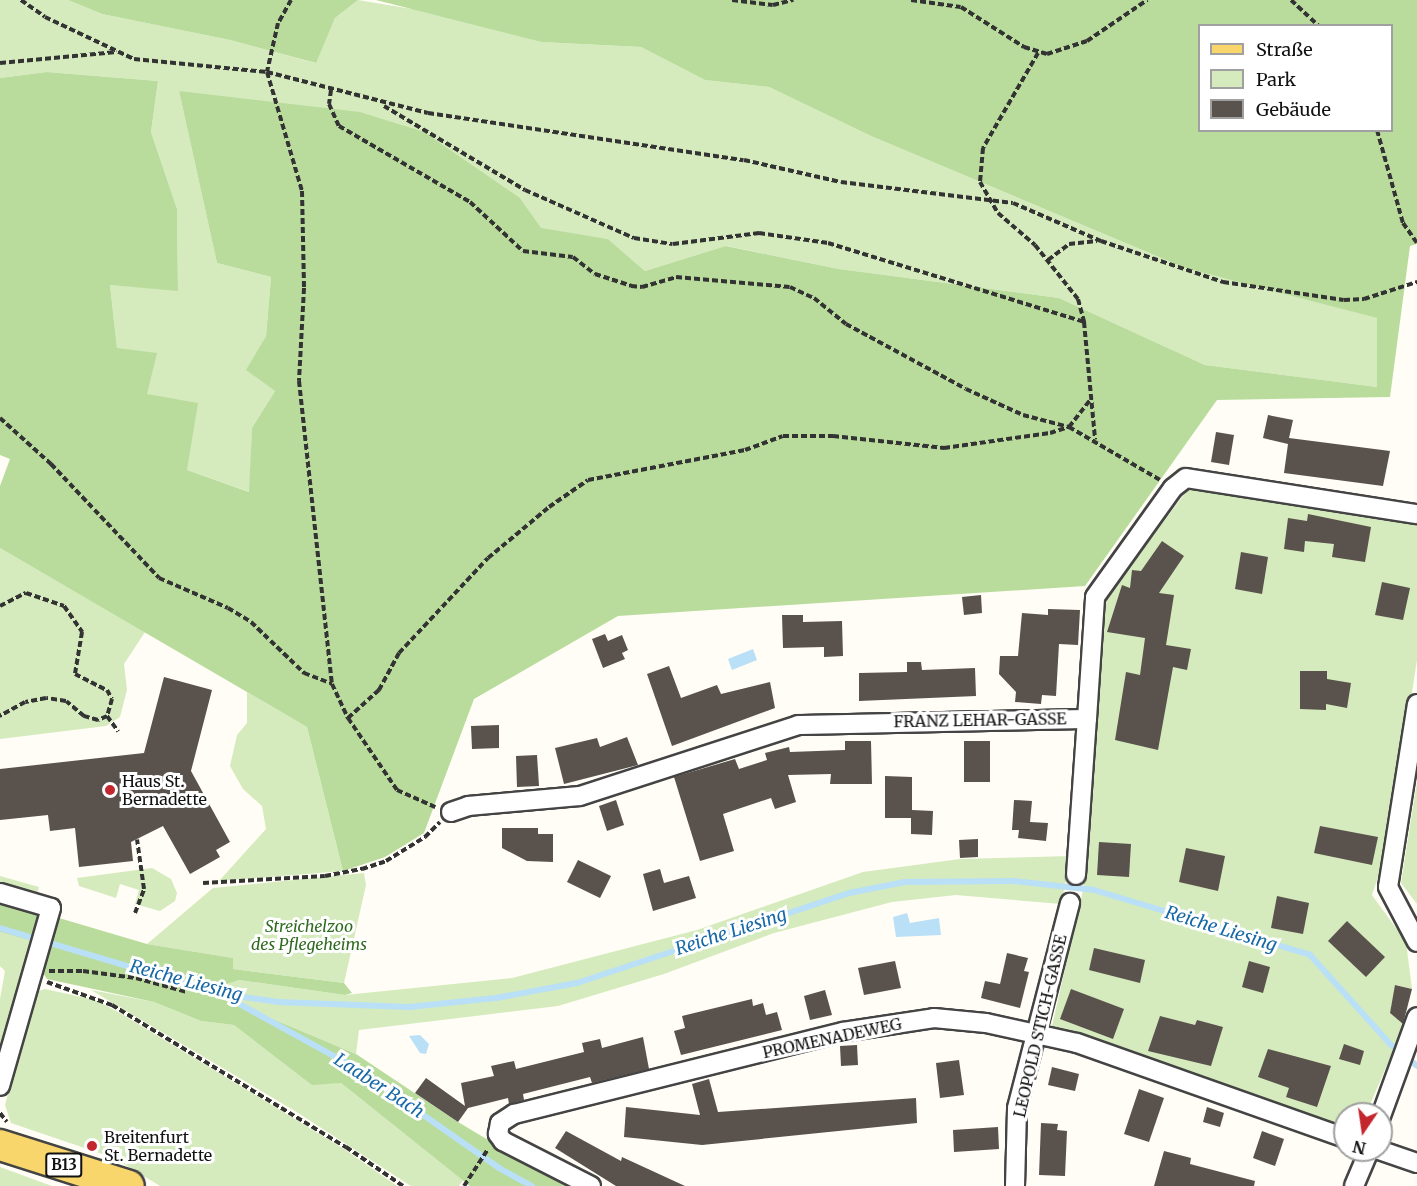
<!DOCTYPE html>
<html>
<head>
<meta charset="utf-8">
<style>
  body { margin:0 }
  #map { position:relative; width:1417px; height:1186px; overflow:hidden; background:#fffdf5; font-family:Merriweather,serif }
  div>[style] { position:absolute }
  .green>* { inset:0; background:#d5ebbd }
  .forest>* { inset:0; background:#b9dc9c }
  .water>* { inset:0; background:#b9e0f7 }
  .stream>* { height:6px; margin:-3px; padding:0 3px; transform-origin:3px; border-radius:3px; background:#b9e0f7 }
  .building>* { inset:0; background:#5a524d }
  .path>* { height:4px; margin-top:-2px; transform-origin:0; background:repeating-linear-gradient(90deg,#333 0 6px,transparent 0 9px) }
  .roads { filter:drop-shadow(2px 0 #444) drop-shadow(-2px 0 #444) drop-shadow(0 2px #444) drop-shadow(0 -2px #444) }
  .minor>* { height:18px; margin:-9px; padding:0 9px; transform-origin:9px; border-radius:9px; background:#fff }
  .primary>* { height:30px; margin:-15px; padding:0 15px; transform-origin:15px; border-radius:15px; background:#f9d66b }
  .dots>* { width:16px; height:16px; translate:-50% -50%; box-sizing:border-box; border:3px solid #fff; border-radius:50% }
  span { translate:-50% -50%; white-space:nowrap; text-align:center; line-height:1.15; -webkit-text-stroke:6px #fff; paint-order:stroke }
  .shield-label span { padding:2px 4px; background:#fff; border:2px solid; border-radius:4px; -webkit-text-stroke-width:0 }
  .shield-label { font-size:15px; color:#111; font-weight:700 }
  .street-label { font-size:16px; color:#111 }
  .poi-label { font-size:16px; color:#111 }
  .left { translate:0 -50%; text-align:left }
  .park-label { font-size:16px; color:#2f6b1f; font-style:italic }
  .water-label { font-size:18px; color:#1768a6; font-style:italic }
  .legend { position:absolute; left:1198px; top:24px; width:195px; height:108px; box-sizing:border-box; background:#fff; border:2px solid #a0a0a0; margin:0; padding:8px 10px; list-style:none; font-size:18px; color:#111 }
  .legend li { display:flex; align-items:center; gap:12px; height:30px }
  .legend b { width:30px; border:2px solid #a0a0a0 }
  .north { position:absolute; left:1333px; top:1102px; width:60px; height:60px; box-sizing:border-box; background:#fff; border:2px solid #a0a0a0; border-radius:50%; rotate:193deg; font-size:16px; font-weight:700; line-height:24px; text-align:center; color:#111 }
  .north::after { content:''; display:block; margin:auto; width:21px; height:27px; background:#c4262e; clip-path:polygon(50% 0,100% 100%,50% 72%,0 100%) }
</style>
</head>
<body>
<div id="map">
  <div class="green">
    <div style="clip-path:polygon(0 0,68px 0,102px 14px,230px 40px,315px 63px,335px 18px,358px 0,436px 13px,541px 42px,641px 47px,705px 80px,769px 87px,871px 136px,1185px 268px,1378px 318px,1377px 387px,1205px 365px,1059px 298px,839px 269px,727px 246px,645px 271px,608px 239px,541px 229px,520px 198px,179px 91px,217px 263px,271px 277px,266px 336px,247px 370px,275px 391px,252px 428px,250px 492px,187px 470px,117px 348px,110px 285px,178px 290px,177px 209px,151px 132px,158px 81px,47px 72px,0 78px)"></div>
    <div style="clip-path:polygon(1188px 489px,1417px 523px,1417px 660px,1388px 847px,1372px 895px,1406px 942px,1412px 989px,1396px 985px,1390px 1013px,1404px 1025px,1366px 1114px,1345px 1114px,1345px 1127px,1052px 1026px,1086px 877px,1105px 600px)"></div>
    <div style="clip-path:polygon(0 548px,145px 632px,124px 664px,127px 690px,120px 717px,106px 726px,0 739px)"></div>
    <div style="clip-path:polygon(247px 692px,307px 727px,343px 871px,219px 881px,266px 829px,262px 806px,243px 789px,230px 766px,237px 735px,247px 723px)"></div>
    <div style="clip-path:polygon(1417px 782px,1417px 904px,1401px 883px)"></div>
    <div style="clip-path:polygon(1071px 856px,1061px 904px,956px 895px,892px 902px,774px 933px,664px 974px,558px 1006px,359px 1030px,356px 1054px,213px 994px,218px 987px,239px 980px,345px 995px,512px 978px,697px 930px,863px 872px,960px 859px)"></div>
    <div style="clip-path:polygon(152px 868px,171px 879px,177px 893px,175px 901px,160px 911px,135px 904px,139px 890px,120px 884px,116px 898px,79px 886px,77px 878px)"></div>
    <div style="clip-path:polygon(364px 873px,366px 885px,344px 983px,233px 969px,233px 958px,147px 944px,213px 888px)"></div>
    <div style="clip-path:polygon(0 876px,39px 887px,37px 894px,0 884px)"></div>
    <div style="clip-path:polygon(0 932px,32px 941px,0 1062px,0 999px,5px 971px,0 966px)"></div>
    <div style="clip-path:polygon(45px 989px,95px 1000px,120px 1013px,344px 1149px,397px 1186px,160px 1186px,114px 1158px,11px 1123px,5px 1105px,35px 992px)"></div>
    <div style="clip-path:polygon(91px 990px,154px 1002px,201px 1021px,234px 1025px,312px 1084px,341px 1083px,463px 1180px,459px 1186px,411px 1186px,295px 1111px)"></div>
    <div style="clip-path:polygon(0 1167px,52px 1186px,0 1186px)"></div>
  </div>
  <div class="forest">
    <div style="clip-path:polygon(68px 0,358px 0,335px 18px,316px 63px,230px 40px,102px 14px)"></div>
    <div style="clip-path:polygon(evenodd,376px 0,1417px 0,1417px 244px,1410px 246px,1390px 397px,1217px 400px,1085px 586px,618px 616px,474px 699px,424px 833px,385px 857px,343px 871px,307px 727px,0 548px,0 486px,10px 459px,0 455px,0 78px,47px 72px,158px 81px,151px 132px,177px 209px,178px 291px,110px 285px,117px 348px,157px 353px,147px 394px,198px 403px,187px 470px,249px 492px,252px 428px,275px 391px,246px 370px,266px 336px,271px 277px,217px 263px,179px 91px,360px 112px,424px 132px,520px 198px,541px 228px,608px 239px,645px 271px,726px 246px,839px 269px,1059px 298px,1205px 365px,1377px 387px,1377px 318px,1185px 268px,871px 136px,769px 87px,705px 80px,641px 47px,541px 42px,376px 0,1200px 26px,1392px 26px,1392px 130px,1200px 130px,1200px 26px)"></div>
    <div style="clip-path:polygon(0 901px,40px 913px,32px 941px,0 932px)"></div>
    <div style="clip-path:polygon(59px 918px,147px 944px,233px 958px,233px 969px,344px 983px,352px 993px,345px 995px,239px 980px,218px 987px,213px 994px,356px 1054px,458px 1122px,565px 1186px,470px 1186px,341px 1083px,312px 1085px,234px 1025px,201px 1021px,154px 1002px,47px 979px,43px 973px)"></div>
  </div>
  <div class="water">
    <div style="clip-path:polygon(753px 649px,757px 660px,732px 670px,728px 659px)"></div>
    <div style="clip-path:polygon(907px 913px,910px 923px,939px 918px,941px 935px,896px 937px,893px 917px)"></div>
    <div style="clip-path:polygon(420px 1035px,429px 1044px,426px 1054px,420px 1053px,409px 1036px)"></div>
  </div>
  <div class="stream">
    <div style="left:0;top:928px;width:232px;rotate:16.6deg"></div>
    <div style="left:222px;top:994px;width:57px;rotate:8.1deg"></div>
    <div style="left:278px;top:1002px;width:131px;rotate:2.2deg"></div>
    <div style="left:409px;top:1007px;width:87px;rotate:-5.9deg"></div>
    <div style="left:496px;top:998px;width:82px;rotate:-10.5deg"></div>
    <div style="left:577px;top:983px;width:287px;rotate:-18.3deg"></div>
    <div style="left:849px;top:893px;width:57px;rotate:-11.1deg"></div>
    <div style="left:905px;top:882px;width:109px;rotate:-0.5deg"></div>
    <div style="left:1014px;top:881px;width:81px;rotate:6.4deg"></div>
    <div style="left:1094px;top:890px;width:226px;rotate:16.7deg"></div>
    <div style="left:1310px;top:955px;width:120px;rotate:48deg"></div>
    <div style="left:1390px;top:1044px;width:35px;rotate:39deg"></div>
    <div style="left:225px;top:996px;width:153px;rotate:28.9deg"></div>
    <div style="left:359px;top:1070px;width:171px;rotate:35deg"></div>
    <div style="left:499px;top:1168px;width:38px;rotate:29deg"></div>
  </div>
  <div class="building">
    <div style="clip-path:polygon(1268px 415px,1293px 420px,1289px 438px,1390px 451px,1383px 486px,1284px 473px,1288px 444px,1263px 438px)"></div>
    <div style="clip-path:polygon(1216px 432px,1234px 435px,1229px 465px,1211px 462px)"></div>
    <div style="clip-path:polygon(1308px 514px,1371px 527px,1365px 562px,1332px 557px,1334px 544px,1305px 541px,1304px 552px,1284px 549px,1288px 518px,1307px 521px)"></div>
    <div style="clip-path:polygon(1162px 541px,1184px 556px,1159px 593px,1174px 595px,1166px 645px,1191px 649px,1187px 670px,1173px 667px,1158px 750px,1115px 740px,1126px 672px,1140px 675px,1145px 638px,1107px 632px,1122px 585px,1130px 588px,1132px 570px,1141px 571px)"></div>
    <div style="clip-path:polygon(1241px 552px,1268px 557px,1262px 594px,1235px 589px)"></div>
    <div style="clip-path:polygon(1382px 582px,1410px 588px,1403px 620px,1375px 615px)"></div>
    <div style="clip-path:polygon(981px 595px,982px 613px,964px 615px,962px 597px)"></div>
    <div style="clip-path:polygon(1048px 609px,1080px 610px,1078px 645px,1059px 644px,1056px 696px,1042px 695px,1041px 704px,1015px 702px,1016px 692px,999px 674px,1000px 656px,1018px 656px,1022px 613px,1048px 615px)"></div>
    <div style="clip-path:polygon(782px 615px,803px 615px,803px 622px,842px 621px,843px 656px,824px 657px,824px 647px,783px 648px)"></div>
    <div style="clip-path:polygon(605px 634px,608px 641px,622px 635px,628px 650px,622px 653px,625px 659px,603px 668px,592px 639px)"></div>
    <div style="clip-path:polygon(907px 662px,921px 662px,922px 670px,975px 668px,976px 696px,859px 701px,859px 673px,907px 672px)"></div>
    <div style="clip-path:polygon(669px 666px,681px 698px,717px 685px,721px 694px,770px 682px,775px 708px,672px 746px,647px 674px)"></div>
    <div style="clip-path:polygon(1300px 671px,1327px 671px,1327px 679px,1351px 683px,1347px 708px,1326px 704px,1326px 710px,1300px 709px)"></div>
    <div style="clip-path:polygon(164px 677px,212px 690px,191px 771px,230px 842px,216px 850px,220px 857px,190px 874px,163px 826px,131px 842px,133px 861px,79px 867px,75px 828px,50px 831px,48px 815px,0 820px,0 769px,144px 753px)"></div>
    <div style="clip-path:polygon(499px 725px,499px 748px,472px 749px,471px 726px)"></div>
    <div style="clip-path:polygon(627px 737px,638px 765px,564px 784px,555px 748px,597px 738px,600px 747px)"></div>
    <div style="clip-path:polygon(845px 741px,871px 741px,872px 784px,830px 784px,831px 774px,788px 775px,796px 802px,775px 809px,771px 798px,723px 814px,734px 851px,700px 861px,674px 777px,735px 759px,739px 769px,767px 760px,765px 753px,789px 747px,790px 752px,845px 750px)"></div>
    <div style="clip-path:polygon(964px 741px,990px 741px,990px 782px,964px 782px)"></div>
    <div style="clip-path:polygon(537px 755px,539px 786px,517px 787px,516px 756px)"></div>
    <div style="clip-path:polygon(885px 776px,912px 777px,912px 810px,933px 811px,932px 835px,911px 834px,911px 818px,885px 818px)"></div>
    <div style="clip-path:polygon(616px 800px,624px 825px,607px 831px,599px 806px)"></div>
    <div style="clip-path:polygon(1014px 800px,1032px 801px,1030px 822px,1048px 823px,1046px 841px,1018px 838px,1019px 830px,1012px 830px)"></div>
    <div style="clip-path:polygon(1320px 826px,1378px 837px,1372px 865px,1314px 853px)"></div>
    <div style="clip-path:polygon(502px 828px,538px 828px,538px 834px,553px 834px,553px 862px,527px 861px,502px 848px)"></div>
    <div style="clip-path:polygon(978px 839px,978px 857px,960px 858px,959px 840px)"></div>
    <div style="clip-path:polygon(1099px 842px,1131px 844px,1129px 877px,1097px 875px)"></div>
    <div style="clip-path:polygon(1186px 848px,1225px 856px,1218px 891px,1179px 882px)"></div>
    <div style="clip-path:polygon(578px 860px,611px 876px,600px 898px,567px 882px)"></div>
    <div style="clip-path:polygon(660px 869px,664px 883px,689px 876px,696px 898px,653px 911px,643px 874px)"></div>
    <div style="clip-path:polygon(1277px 896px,1309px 903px,1303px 934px,1271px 928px)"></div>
    <div style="clip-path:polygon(1347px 921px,1385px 957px,1366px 977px,1328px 941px)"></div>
    <div style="clip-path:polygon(1094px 948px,1145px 960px,1140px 983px,1089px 970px)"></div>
    <div style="clip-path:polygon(1007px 953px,1028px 958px,1024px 971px,1029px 972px,1020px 1008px,981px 998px,985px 981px,1000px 984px)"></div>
    <div style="clip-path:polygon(895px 961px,901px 988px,864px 995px,858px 968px)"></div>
    <div style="clip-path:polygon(1249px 961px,1270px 967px,1263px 993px,1242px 987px)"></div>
    <div style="clip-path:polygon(1395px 985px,1412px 989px,1403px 1024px,1390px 1013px)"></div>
    <div style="clip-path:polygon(1071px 989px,1124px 1009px,1113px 1039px,1060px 1019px)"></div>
    <div style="clip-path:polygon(825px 990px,832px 1015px,810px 1020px,804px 996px)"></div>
    <div style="clip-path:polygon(752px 999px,753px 1006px,763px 1003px,766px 1015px,777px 1012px,782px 1030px,681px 1055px,674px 1031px,685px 1028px,682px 1016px)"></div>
    <div style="clip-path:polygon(1160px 1016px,1195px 1025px,1197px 1020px,1223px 1027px,1211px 1066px,1148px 1051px)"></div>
    <div style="clip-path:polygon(643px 1037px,649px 1069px,592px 1083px,590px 1077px,523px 1094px,524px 1100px,509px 1104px,508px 1098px,468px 1108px,458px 1122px,415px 1093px,426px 1078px,465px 1106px,461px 1083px,494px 1076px,491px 1066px,514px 1061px,516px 1069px,584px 1052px,582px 1043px,600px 1039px,602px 1048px)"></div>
    <div style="clip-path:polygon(1344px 1044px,1364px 1051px,1360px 1065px,1339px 1059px)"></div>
    <div style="clip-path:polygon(857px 1045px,858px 1065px,841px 1066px,840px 1046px)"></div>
    <div style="clip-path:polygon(1268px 1049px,1331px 1066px,1317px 1107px,1286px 1097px,1289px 1088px,1258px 1077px)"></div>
    <div style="clip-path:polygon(959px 1060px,964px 1095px,940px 1098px,936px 1063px)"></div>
    <div style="clip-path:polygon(1052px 1067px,1079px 1074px,1075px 1091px,1048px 1085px)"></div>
    <div style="clip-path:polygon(709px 1079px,718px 1112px,916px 1098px,917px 1123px,702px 1145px,624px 1137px,626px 1107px,700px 1115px,692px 1084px)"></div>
    <div style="clip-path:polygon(1139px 1089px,1164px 1098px,1149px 1142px,1124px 1134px)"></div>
    <div style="clip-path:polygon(1207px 1107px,1224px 1113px,1220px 1127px,1203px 1122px)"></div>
    <div style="clip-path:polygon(1041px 1123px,1058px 1124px,1057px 1130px,1067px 1131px,1065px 1176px,1039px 1175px)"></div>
    <div style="clip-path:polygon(998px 1127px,999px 1149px,954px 1152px,953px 1130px)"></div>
    <div style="clip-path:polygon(566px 1131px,621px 1161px,622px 1157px,685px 1186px,616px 1186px,555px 1148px)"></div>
    <div style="clip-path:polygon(1262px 1131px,1284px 1139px,1275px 1166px,1253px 1158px)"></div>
    <div style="clip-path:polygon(1164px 1151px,1191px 1158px,1190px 1164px,1255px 1181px,1254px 1186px,1154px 1186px)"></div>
  </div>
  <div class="path">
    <div style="left:21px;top:0;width:29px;rotate:35deg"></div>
    <div style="left:45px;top:17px;width:98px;rotate:25.3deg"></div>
    <div style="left:134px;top:59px;width:134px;rotate:5.6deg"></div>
    <div style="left:267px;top:72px;width:166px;rotate:14.3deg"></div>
    <div style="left:428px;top:113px;width:319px;rotate:8.5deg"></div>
    <div style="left:744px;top:160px;width:99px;rotate:12.8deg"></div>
    <div style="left:841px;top:182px;width:173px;rotate:7deg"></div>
    <div style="left:1013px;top:203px;width:96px;rotate:23.4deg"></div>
    <div style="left:1101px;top:241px;width:129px;rotate:18.6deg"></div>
    <div style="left:1223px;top:282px;width:122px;rotate:8.5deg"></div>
    <div style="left:1344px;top:300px;width:20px;rotate:-3deg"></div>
    <div style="left:1364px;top:299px;width:56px;rotate:-17.8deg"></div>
    <div style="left:291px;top:0;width:26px;rotate:119deg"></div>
    <div style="left:278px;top:23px;width:50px;rotate:102.7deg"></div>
    <div style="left:267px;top:72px;width:124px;rotate:73.6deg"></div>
    <div style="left:302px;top:191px;width:97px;rotate:88.8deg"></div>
    <div style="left:304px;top:288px;width:93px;rotate:93.1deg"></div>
    <div style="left:299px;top:381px;width:305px;rotate:83.8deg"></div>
    <div style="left:332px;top:684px;width:38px;rotate:65deg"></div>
    <div style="left:348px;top:718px;width:87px;rotate:55.8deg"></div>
    <div style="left:397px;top:790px;width:42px;rotate:24.1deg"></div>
    <div style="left:732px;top:0;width:41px;rotate:7deg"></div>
    <div style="left:773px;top:5px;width:21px;rotate:-14deg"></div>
    <div style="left:911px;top:0;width:50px;rotate:8deg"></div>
    <div style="left:961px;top:7px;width:75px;rotate:32.4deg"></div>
    <div style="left:1024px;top:47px;width:24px;rotate:17deg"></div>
    <div style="left:1047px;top:54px;width:42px;rotate:-18deg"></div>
    <div style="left:1087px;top:41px;width:73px;rotate:-34.3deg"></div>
    <div style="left:1291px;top:0;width:38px;rotate:43deg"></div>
    <div style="left:1038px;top:53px;width:110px;rotate:120.1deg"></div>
    <div style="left:983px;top:148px;width:34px;rotate:95deg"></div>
    <div style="left:980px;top:182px;width:36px;rotate:60deg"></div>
    <div style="left:998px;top:213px;width:49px;rotate:40.9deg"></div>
    <div style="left:1035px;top:245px;width:69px;rotate:51.5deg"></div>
    <div style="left:1078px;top:299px;width:24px;rotate:75deg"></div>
    <div style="left:1084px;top:322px;width:118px;rotate:84.6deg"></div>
    <div style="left:0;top:63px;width:117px;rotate:-5.4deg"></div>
    <div style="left:331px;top:90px;width:14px;rotate:98deg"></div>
    <div style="left:329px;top:104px;width:24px;rotate:66deg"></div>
    <div style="left:339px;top:126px;width:151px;rotate:30.1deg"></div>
    <div style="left:470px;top:202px;width:72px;rotate:42.8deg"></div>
    <div style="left:523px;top:251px;width:50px;rotate:6.8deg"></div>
    <div style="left:573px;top:257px;width:28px;rotate:38deg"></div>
    <div style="left:595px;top:274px;width:38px;rotate:18deg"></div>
    <div style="left:631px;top:286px;width:11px;rotate:5deg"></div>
    <div style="left:642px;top:287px;width:35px;rotate:-16deg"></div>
    <div style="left:676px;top:277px;width:114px;rotate:5deg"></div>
    <div style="left:790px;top:287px;width:26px;rotate:25deg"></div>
    <div style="left:814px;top:298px;width:41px;rotate:39.1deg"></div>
    <div style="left:846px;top:324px;width:136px;rotate:28.4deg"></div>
    <div style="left:966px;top:389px;width:63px;rotate:24.5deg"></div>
    <div style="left:1023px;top:415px;width:48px;rotate:14.6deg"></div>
    <div style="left:1069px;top:427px;width:105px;rotate:30.2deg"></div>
    <div style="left:384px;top:106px;width:164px;rotate:30.8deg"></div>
    <div style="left:525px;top:190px;width:119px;rotate:23.8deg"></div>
    <div style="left:634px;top:238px;width:39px;rotate:9deg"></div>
    <div style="left:673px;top:244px;width:87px;rotate:-7.3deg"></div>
    <div style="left:759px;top:233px;width:70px;rotate:8.2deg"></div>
    <div style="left:828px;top:243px;width:268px;rotate:17.1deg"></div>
    <div style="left:1377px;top:130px;width:97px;rotate:74.4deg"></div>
    <div style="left:1403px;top:223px;width:24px;rotate:55deg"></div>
    <div style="left:1048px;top:260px;width:26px;rotate:-37deg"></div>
    <div style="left:1069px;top:244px;width:28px;rotate:-6deg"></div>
    <div style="left:0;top:418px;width:69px;rotate:42deg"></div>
    <div style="left:51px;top:464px;width:157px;rotate:46.5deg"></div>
    <div style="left:159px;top:578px;width:75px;rotate:23.5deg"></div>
    <div style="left:228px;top:608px;width:27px;rotate:31deg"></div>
    <div style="left:251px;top:622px;width:74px;rotate:43.9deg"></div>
    <div style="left:304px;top:673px;width:30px;rotate:21deg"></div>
    <div style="left:0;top:606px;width:29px;rotate:-27deg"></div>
    <div style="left:26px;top:593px;width:40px;rotate:18.9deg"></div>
    <div style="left:64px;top:606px;width:32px;rotate:55deg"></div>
    <div style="left:82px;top:632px;width:43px;rotate:99.5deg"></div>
    <div style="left:75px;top:674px;width:36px;rotate:27deg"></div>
    <div style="left:107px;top:690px;width:10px;rotate:61deg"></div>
    <div style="left:112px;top:699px;width:18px;rotate:106deg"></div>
    <div style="left:107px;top:716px;width:10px;rotate:156deg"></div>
    <div style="left:98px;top:720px;width:15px;rotate:-164deg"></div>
    <div style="left:84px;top:716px;width:23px;rotate:-140deg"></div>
    <div style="left:66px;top:701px;width:20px;rotate:-171deg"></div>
    <div style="left:46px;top:698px;width:21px;rotate:169deg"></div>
    <div style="left:25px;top:702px;width:29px;rotate:151deg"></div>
    <div style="left:107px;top:716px;width:19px;rotate:54deg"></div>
    <div style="left:348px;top:718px;width:42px;rotate:-42.1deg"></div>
    <div style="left:379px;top:690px;width:42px;rotate:-61.6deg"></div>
    <div style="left:399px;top:653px;width:130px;rotate:-46.9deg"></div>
    <div style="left:488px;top:558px;width:80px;rotate:-39.9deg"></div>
    <div style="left:549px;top:507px;width:47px;rotate:-34.7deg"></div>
    <div style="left:588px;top:480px;width:160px;rotate:-10.8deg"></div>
    <div style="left:745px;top:450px;width:40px;rotate:-20.2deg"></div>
    <div style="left:783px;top:436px;width:50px"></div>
    <div style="left:833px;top:436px;width:112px;rotate:6.2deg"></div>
    <div style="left:944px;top:448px;width:107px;rotate:-8.1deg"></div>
    <div style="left:1050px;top:433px;width:20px;rotate:-18deg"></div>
    <div style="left:1069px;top:427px;width:36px;rotate:-52deg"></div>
    <div style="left:203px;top:883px;width:122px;rotate:-3.3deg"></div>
    <div style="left:325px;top:876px;width:38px;rotate:-11deg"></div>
    <div style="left:362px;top:869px;width:25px;rotate:-18deg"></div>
    <div style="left:386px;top:861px;width:46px;rotate:-31.6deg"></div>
    <div style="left:425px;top:837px;width:21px;rotate:-45deg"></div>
    <div style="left:135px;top:913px;width:26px;rotate:-69deg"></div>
    <div style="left:144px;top:889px;width:50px;rotate:-98deg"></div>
    <div style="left:49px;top:971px;width:34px"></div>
    <div style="left:83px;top:971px;width:53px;rotate:7.5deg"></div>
    <div style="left:136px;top:978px;width:53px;rotate:15.4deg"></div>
    <div style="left:47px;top:982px;width:69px;rotate:19.5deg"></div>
    <div style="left:112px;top:1005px;width:274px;rotate:31.3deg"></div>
    <div style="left:346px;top:1147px;width:69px;rotate:34.4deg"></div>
    <div style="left:0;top:1113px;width:11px;rotate:52deg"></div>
    <div style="left:464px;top:1186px;width:44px;rotate:-57deg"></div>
  </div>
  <div class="roads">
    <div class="minor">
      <div style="left:1417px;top:704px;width:185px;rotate:99deg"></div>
      <div style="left:1388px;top:887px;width:62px;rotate:62.2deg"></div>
      <div style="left:451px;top:812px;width:18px;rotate:-19deg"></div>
      <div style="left:468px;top:806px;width:112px;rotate:-5.1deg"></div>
      <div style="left:580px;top:796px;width:229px;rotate:-18deg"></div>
      <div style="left:798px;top:725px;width:289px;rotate:-1.2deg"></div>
      <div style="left:1087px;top:719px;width:122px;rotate:-86.2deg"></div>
      <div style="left:1095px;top:597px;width:134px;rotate:-54.4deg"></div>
      <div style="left:1173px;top:488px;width:16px;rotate:-38deg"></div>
      <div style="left:1186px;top:478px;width:234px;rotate:8.9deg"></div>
      <div style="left:1076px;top:875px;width:156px;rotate:-86deg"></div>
      <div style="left:0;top:893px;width:53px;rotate:16.4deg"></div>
      <div style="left:51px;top:908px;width:185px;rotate:106deg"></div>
      <div style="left:1381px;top:1116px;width:105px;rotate:-70deg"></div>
      <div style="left:1379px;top:1150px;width:40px;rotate:18.9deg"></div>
      <div style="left:591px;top:1186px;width:99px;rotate:-152.9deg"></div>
      <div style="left:503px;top:1141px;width:9px;rotate:-126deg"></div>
      <div style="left:498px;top:1134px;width:11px;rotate:-80deg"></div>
      <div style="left:500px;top:1123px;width:17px;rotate:-33deg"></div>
      <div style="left:514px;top:1114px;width:339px;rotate:-14deg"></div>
      <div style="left:843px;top:1032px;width:92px;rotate:-8.7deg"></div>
      <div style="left:934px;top:1018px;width:52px;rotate:5.5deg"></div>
      <div style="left:986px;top:1023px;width:93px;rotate:12.4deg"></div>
      <div style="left:1077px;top:1043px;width:284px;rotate:19.5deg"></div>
      <div style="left:1015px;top:1186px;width:78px;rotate:-88.5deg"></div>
      <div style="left:1017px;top:1108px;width:212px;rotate:-75.5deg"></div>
      <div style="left:1354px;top:1186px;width:39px;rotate:-67deg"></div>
    </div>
    <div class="primary">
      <div style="left:0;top:1145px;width:135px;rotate:17.6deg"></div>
    </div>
  </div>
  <div class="dots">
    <div style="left:110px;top:790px;background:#c4262e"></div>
    <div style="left:92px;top:1146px;background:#c4262e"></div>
  </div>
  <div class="shield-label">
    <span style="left:64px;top:1165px">B13</span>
  </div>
  <div class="street-label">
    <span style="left:980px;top:720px;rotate:-1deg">FRANZ LEHAR-GASSE</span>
    <span style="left:1040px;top:1026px;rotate:-77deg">LEOPOLD STICH-GASSE</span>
    <span style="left:832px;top:1038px;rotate:-12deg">PROMENADEWEG</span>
  </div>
  <div class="poi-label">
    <span class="left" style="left:122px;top:790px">Haus St.<br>Bernadette</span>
    <span class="left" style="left:104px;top:1146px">Breitenfurt<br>St. Bernadette</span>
  </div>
  <div class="park-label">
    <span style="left:309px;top:935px">Streichelzoo<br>des Pflegeheims</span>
  </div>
  <div class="water-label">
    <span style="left:1221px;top:929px;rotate:17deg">Reiche Liesing</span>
    <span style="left:731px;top:932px;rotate:-18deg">Reiche Liesing</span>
    <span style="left:186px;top:981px;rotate:15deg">Reiche Liesing</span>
    <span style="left:379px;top:1086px;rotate:33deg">Laaber Bach</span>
  </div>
  <ul class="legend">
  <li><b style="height:8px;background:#f9d66b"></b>Straße</li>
  <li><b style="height:16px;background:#d5ebbd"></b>Park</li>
  <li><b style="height:16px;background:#5a524d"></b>Gebäude</li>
  </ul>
  <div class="north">N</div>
</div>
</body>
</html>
